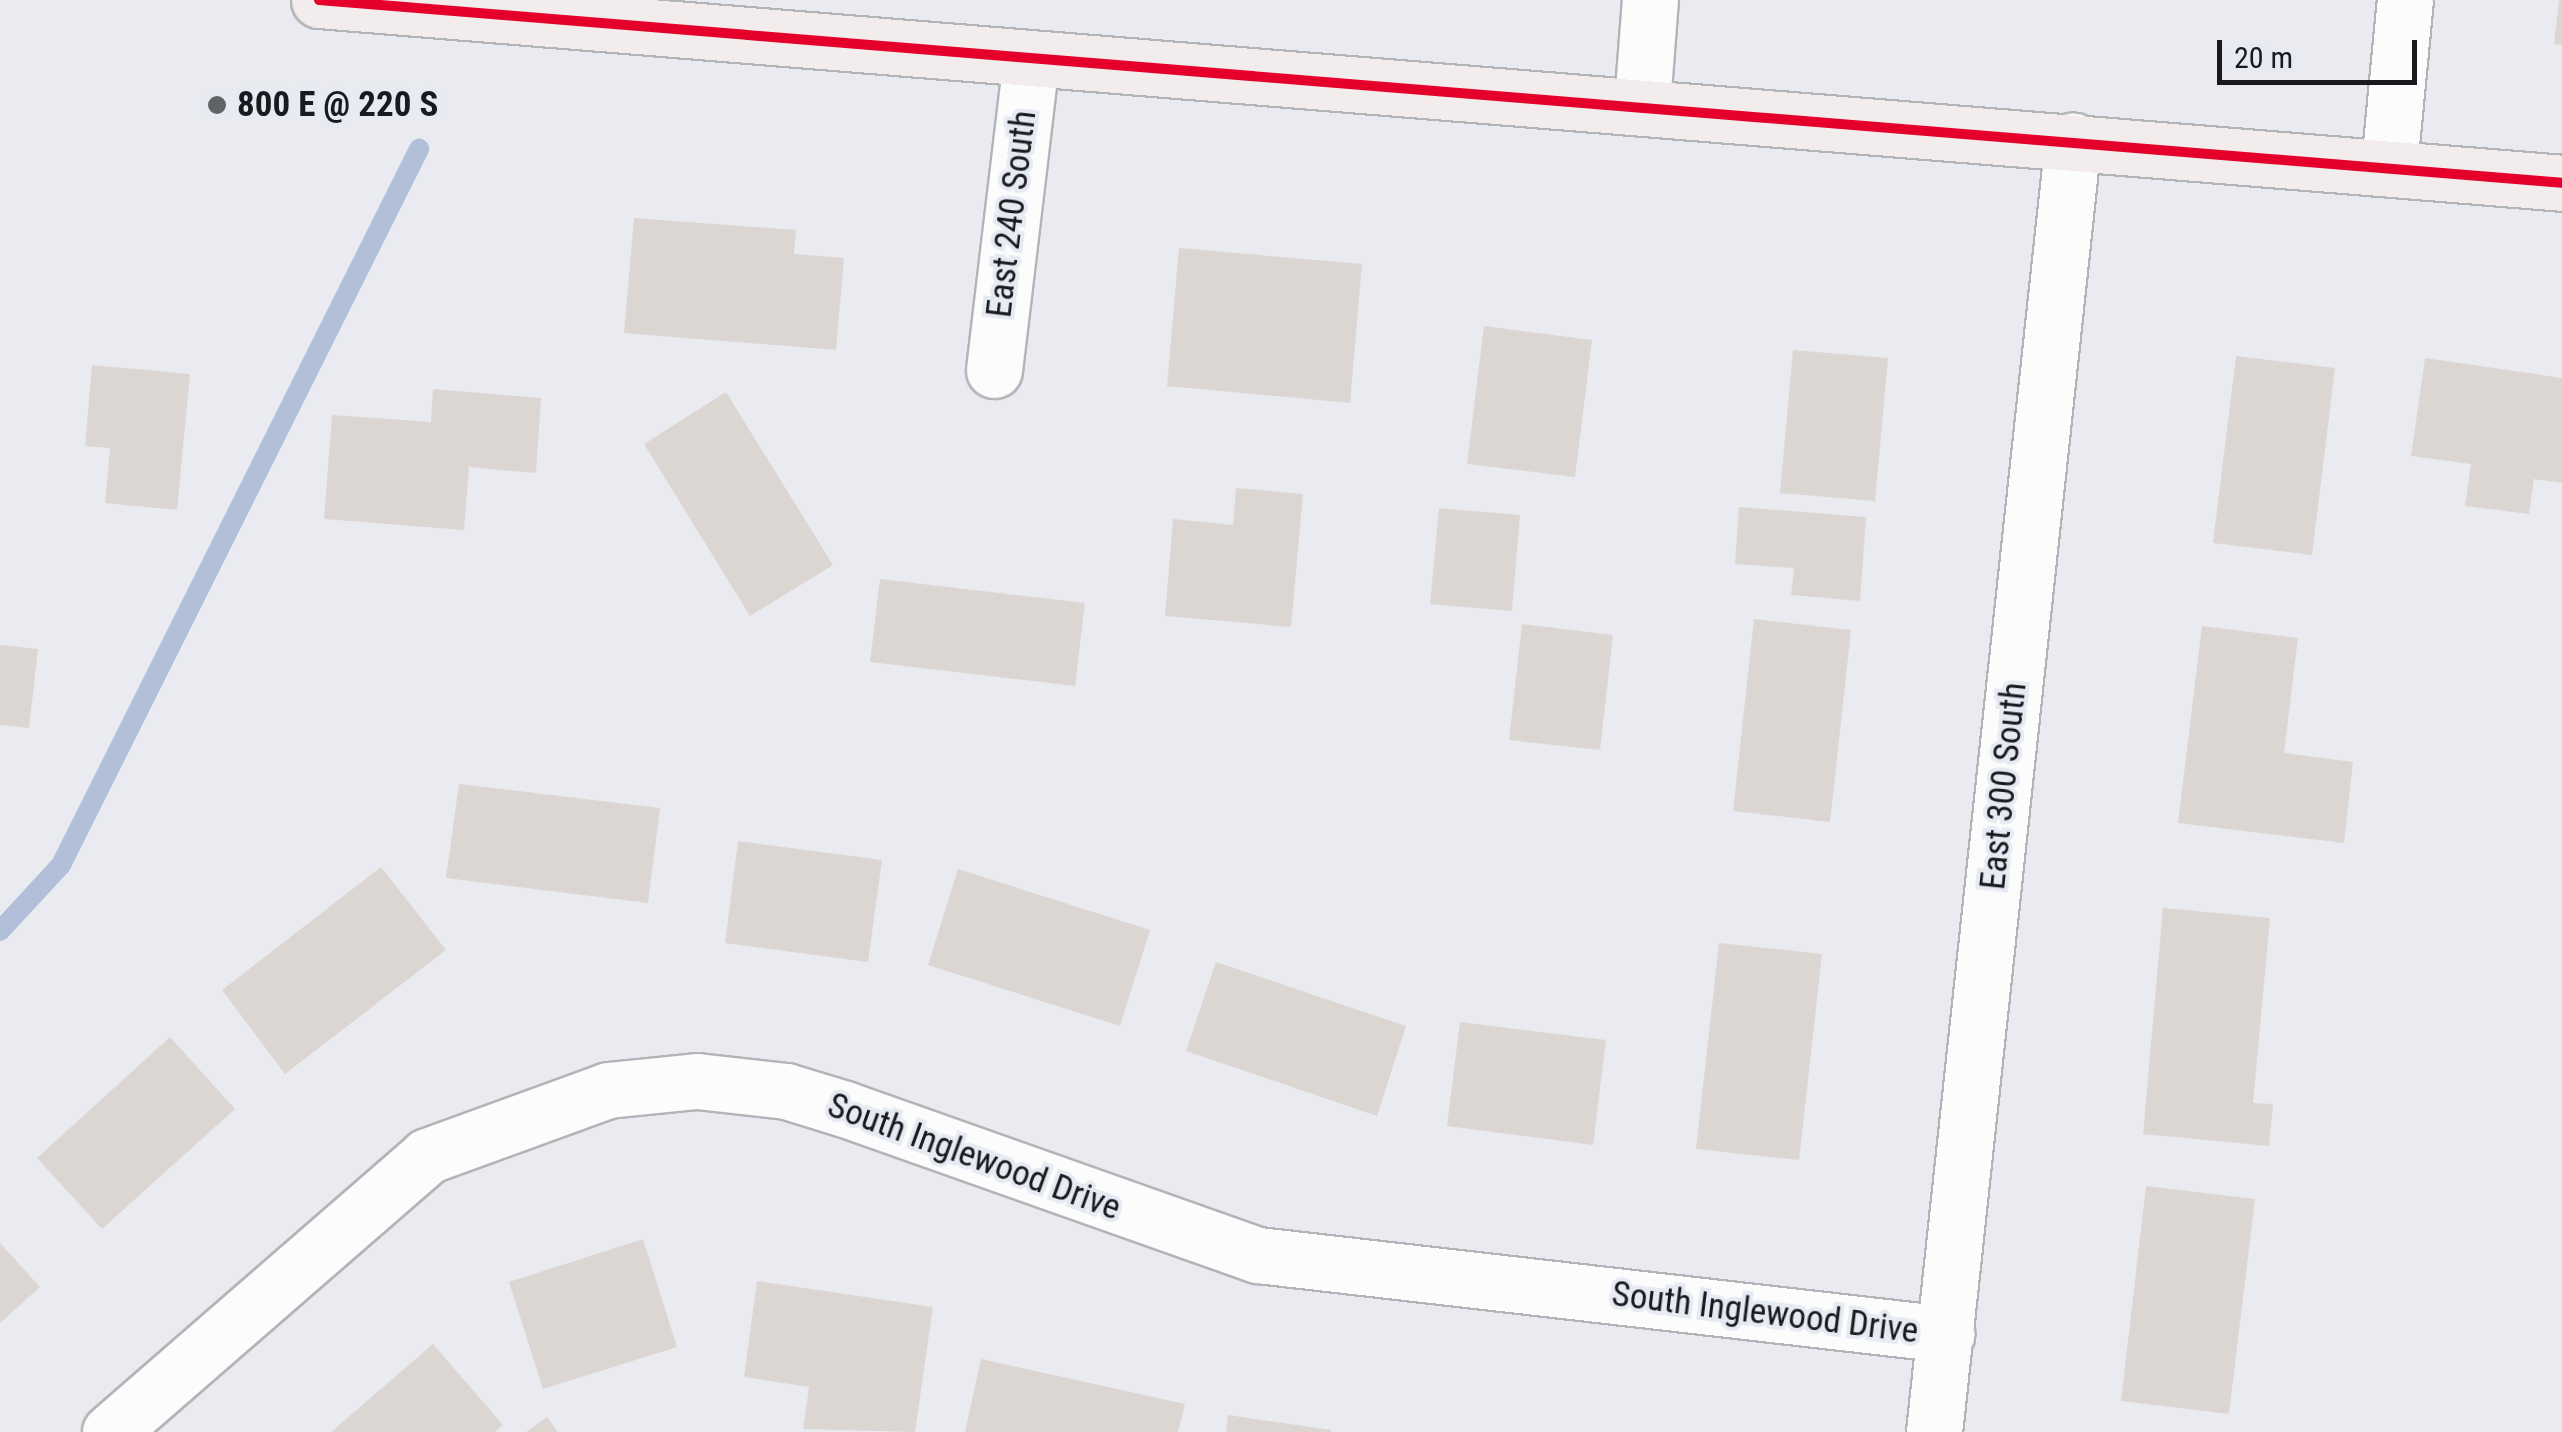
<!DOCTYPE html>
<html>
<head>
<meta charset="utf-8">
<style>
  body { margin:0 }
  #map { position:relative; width:2562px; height:1432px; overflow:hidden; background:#e9ebf0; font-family:"Roboto Condensed",sans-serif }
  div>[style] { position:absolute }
  .stream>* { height:20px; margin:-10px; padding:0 10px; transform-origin:10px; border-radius:10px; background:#b1c0d8 }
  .building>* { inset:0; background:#dcd6d3 }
  .roads { filter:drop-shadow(2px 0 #b3b4b7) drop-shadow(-2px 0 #b3b4b7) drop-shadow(0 2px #b3b4b7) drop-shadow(0 -2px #b3b4b7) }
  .minor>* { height:55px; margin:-27.5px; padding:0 27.5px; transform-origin:27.5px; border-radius:27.5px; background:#fcfcfd }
  .major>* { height:55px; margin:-27.5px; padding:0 27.5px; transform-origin:27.5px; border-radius:27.5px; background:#f2edec }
  .bus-1>* { height:10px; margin:-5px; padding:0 5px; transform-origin:5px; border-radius:5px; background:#e4002b }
  .dots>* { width:28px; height:28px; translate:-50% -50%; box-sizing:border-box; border:5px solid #e6eaf3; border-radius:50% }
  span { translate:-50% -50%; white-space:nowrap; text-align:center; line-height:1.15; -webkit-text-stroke:8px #e6eaf3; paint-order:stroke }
  .poi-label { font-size:35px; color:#181a1d; font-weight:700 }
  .left { translate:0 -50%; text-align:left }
  .street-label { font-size:35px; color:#181a1d }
  .scale { position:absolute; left:2217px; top:40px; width:200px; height:45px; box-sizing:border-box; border:5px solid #181a1d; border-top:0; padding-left:12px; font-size:30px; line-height:35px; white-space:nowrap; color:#181a1d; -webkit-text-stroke:8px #e6eaf3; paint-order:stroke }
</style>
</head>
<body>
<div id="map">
  <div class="stream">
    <div style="left:0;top:931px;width:90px;rotate:-47.3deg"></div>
    <div style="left:61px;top:865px;width:801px;rotate:-63.43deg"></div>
  </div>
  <div class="building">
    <div style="clip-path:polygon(2559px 0,2562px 0,2562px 45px,2554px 44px)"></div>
    <div style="clip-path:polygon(634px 218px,796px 230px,794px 254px,844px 258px,836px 350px,624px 333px)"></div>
    <div style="clip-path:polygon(1179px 248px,1362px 264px,1350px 403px,1167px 386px)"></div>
    <div style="clip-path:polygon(1484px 326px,1592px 340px,1575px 477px,1467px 464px)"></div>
    <div style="clip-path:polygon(1793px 350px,1888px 358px,1875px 501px,1780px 493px)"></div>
    <div style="clip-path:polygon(2236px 356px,2335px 368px,2312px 555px,2213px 543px)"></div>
    <div style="clip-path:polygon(2425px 358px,2562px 378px,2562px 483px,2534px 479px,2529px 514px,2465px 506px,2471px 464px,2411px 456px)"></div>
    <div style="clip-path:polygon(92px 365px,190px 374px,177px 510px,105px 503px,110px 448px,85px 446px)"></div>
    <div style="clip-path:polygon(433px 389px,541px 398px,536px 473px,469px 467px,464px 530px,324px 519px,332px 415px,431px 422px)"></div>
    <div style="clip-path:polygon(726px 392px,833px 565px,750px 616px,644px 444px)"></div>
    <div style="clip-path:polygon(1236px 488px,1303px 494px,1291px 627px,1165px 616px,1173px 519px,1233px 525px)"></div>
    <div style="clip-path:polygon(1739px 507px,1866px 517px,1860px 601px,1791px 595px,1794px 568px,1735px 564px)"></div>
    <div style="clip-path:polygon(1439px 508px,1520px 515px,1512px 611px,1430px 604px)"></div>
    <div style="clip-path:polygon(880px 579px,1085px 603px,1075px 686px,870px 662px)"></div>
    <div style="clip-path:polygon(1754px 619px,1851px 630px,1830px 822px,1733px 811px)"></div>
    <div style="clip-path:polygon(1522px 624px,1613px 635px,1600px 750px,1509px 740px)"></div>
    <div style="clip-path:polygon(2202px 626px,2298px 638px,2284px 753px,2353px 762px,2344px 843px,2178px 823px)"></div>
    <div style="clip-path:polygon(0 645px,38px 649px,29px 728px,0 725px)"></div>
    <div style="clip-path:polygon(459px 784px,660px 808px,648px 903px,446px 878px)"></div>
    <div style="clip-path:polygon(738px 841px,882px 860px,868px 962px,725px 943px)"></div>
    <div style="clip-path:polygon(381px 867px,446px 950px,285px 1074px,222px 990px)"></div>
    <div style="clip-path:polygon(958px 869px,1150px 930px,1120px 1026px,928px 965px)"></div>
    <div style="clip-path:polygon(2163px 908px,2270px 918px,2253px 1103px,2273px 1104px,2269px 1146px,2143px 1134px)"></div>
    <div style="clip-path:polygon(1719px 943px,1822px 954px,1799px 1160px,1696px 1149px)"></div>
    <div style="clip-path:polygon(1216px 962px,1406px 1026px,1377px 1116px,1186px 1051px)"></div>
    <div style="clip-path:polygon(1460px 1022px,1606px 1040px,1593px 1145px,1447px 1126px)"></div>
    <div style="clip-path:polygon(170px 1037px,235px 1109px,102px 1229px,37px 1158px)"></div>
    <div style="clip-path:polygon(2146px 1186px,2255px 1199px,2229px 1414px,2121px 1401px)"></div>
    <div style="clip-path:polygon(643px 1239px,677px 1347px,543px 1389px,509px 1282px)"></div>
    <div style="clip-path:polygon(0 1243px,40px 1287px,0 1323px)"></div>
    <div style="clip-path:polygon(757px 1281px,933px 1307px,915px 1432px,803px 1429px,809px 1387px,744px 1377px)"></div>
    <div style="clip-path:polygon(433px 1344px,503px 1425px,495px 1432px,331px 1432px)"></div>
    <div style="clip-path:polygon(981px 1359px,1185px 1404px,1178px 1432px,965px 1432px)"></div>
    <div style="clip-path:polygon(1228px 1415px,1331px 1430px,1331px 1432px,1226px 1432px)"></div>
    <div style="clip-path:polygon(547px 1417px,558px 1432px,526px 1432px)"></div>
  </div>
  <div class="roads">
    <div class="minor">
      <div style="left:1642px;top:103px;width:103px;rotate:-85.6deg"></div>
      <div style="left:2389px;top:165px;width:166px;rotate:-84.5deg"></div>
      <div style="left:994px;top:370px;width:314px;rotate:-83.2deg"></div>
      <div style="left:110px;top:1432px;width:420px;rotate:-41deg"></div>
      <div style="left:427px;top:1156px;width:193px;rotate:-20deg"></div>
      <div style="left:608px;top:1090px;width:89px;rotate:-5.8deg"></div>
      <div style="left:697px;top:1081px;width:90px;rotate:6.4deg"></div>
      <div style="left:786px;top:1091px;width:62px;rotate:17deg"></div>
      <div style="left:845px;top:1109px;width:438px;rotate:19.5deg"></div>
      <div style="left:1258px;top:1255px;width:693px;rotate:6.55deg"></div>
      <div style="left:1934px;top:1432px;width:1299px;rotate:-83.86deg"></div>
    </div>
    <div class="major">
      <div style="left:319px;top:0;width:2250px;rotate:4.66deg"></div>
    </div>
  </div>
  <div class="bus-1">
    <div style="left:319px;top:0;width:2250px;rotate:4.66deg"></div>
  </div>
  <div class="dots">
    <div style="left:217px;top:105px;background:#616367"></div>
  </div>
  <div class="poi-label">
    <span class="left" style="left:237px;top:105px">800 E @ 220 S</span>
  </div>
  <div class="street-label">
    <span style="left:1012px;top:214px;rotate:-83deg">East 240 South</span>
    <span style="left:2004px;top:786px;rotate:-84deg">East 300 South</span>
    <span style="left:974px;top:1157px;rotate:20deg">South Inglewood Drive</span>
    <span style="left:1765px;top:1313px;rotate:7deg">South Inglewood Drive</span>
  </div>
  <div class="scale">20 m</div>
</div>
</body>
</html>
